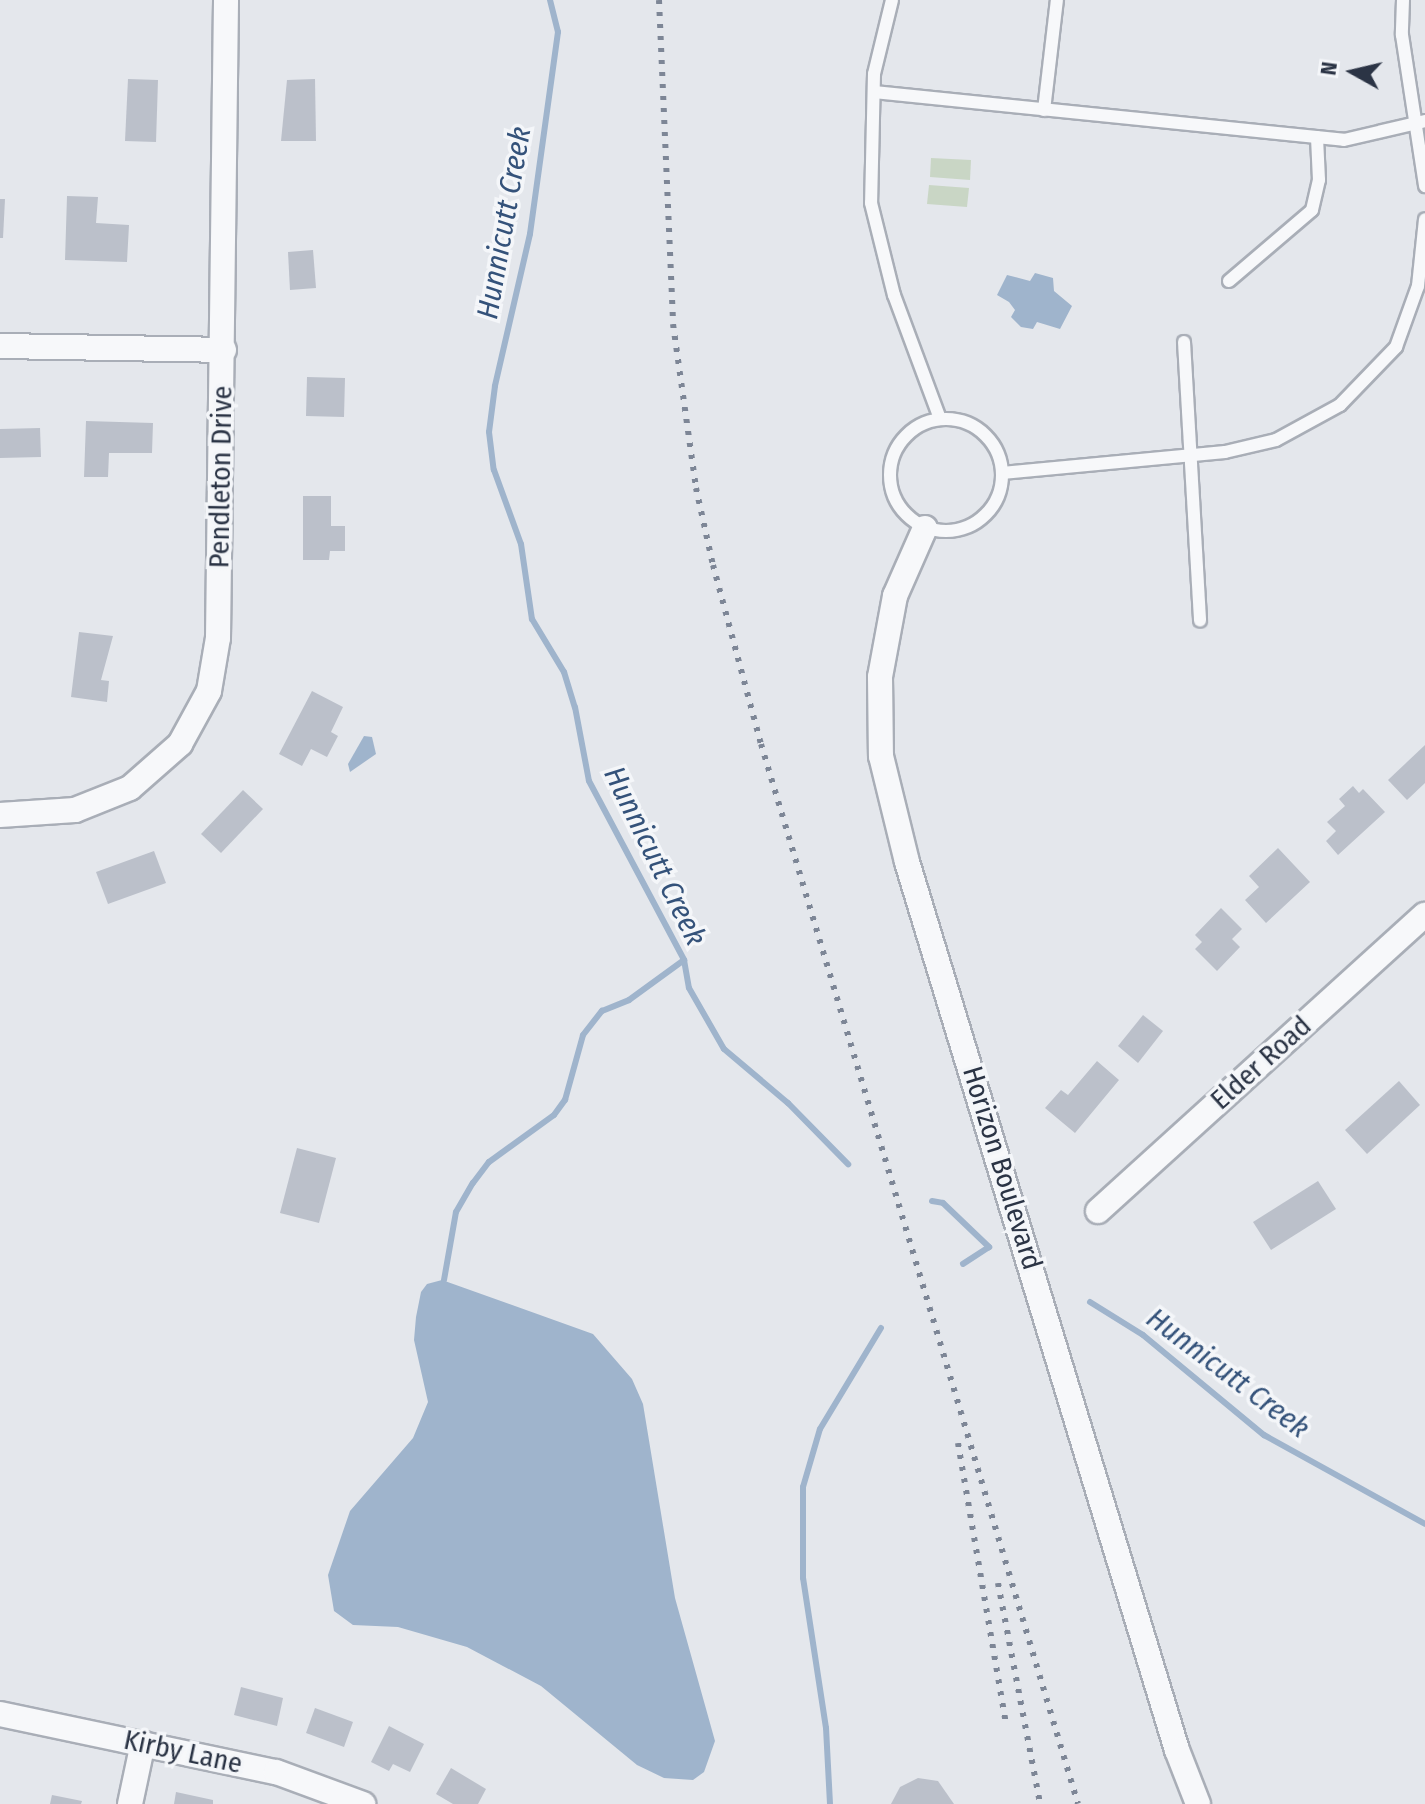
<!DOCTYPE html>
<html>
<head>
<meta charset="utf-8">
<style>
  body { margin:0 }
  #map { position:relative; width:1425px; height:1804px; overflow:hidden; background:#e4e7ec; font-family:"Fira Sans Condensed",sans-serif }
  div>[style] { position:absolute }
  .green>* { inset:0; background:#c9d6c5 }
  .water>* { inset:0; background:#9fb4cc }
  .stream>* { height:6px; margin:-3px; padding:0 3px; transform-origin:3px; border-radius:3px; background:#9fb4cc }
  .building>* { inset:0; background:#bbc0ca }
  .roads { filter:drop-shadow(2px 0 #a9aeb7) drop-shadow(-2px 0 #a9aeb7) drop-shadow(0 2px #a9aeb7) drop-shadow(0 -2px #a9aeb7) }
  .service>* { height:12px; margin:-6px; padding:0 6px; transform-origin:6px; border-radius:6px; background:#f7f8fa }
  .service>.ring { margin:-6px; padding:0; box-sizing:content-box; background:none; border:12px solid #f7f8fa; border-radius:50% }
  .minor>* { height:24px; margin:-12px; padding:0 12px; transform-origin:12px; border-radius:12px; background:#f7f8fa }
  .rail>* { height:6px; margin-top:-3px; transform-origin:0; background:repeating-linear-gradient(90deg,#7d8696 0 4px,transparent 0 12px) }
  span { translate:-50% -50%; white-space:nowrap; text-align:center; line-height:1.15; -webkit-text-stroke:7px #f4f6f9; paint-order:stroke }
  .street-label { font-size:28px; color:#2b3445 }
  .water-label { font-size:30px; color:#34527a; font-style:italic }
  .north { position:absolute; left:1313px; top:32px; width:80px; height:80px; -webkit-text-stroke:6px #f4f6f9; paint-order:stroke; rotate:278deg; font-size:22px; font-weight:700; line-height:32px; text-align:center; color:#2b3445 }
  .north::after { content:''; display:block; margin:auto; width:28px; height:36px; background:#2b3445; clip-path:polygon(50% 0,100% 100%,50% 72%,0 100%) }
</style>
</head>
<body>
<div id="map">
  <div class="green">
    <div style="clip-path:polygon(931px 158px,971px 160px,970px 180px,930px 177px)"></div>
    <div style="clip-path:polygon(929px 185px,969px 188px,967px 207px,927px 204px)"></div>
  </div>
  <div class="water">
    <div style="clip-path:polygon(1035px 273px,1053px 278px,1054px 291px,1072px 306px,1060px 329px,1037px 322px,1033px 329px,1021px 327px,1011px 317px,1015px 310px,1009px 302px,997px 295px,1007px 275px,1030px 281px)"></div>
    <div style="clip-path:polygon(364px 736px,372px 737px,376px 754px,350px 772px,348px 764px)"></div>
    <div style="clip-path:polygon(442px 1280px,593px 1334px,632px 1379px,643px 1404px,675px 1598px,715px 1741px,704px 1772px,693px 1780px,664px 1778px,637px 1765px,541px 1686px,467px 1647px,398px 1627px,353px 1625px,334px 1611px,328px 1575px,350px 1511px,413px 1438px,428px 1402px,414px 1340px,416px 1317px,421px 1292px,427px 1284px)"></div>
  </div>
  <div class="stream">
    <div style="left:550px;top:0;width:33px;rotate:76deg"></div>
    <div style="left:558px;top:32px;width:204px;rotate:97.9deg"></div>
    <div style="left:530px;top:234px;width:156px;rotate:103deg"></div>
    <div style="left:495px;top:386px;width:46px;rotate:97.4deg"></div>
    <div style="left:489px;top:432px;width:38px;rotate:83deg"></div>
    <div style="left:494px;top:470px;width:79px;rotate:70deg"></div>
    <div style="left:521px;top:544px;width:76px;rotate:81.7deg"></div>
    <div style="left:532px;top:619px;width:62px;rotate:58.9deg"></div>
    <div style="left:564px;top:672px;width:37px;rotate:73deg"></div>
    <div style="left:575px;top:707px;width:75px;rotate:79.3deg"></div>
    <div style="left:589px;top:781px;width:203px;rotate:62deg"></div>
    <div style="left:684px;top:960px;width:28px;rotate:80deg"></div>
    <div style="left:689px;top:988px;width:70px;rotate:60.2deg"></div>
    <div style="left:724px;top:1049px;width:84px;rotate:40.2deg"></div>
    <div style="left:788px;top:1103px;width:86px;rotate:45.5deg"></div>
    <div style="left:932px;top:1201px;width:11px;rotate:10deg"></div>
    <div style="left:943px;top:1203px;width:64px;rotate:43.7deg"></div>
    <div style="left:989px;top:1247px;width:31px;rotate:147deg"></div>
    <div style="left:444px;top:1280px;width:69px;rotate:-80deg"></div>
    <div style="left:456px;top:1212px;width:34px;rotate:-60deg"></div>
    <div style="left:473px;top:1183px;width:26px;rotate:-53deg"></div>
    <div style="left:489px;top:1162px;width:80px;rotate:-35.9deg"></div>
    <div style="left:554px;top:1115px;width:19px;rotate:-54deg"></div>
    <div style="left:565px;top:1100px;width:67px;rotate:-74.5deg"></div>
    <div style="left:583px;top:1035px;width:31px;rotate:-52deg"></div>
    <div style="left:602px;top:1011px;width:29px;rotate:-22deg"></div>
    <div style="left:629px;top:1000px;width:68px;rotate:-36deg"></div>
    <div style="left:1090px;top:1302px;width:62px;rotate:31.9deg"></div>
    <div style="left:1143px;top:1335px;width:157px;rotate:39.6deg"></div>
    <div style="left:1264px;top:1435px;width:184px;rotate:28.9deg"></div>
    <div style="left:830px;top:1804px;width:76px;rotate:-93deg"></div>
    <div style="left:826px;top:1728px;width:152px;rotate:-98.7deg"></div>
    <div style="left:803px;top:1578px;width:91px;rotate:-90deg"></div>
    <div style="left:803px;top:1487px;width:60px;rotate:-73.7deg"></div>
    <div style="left:820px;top:1429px;width:118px;rotate:-58.9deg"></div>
  </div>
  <div class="building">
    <div style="clip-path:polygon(128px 79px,158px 80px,156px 142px,125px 141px)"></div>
    <div style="clip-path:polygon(315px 79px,316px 141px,281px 141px,287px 80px)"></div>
    <div style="clip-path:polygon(67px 196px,98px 197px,96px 223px,129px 225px,127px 262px,65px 260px)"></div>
    <div style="clip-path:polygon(0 199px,5px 199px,3px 238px,0 238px)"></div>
    <div style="clip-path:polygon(313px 250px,316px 288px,290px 290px,288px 252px)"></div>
    <div style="clip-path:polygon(307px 377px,345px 378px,344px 417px,306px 416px)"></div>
    <div style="clip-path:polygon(86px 421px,153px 423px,152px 453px,109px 453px,108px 477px,84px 477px)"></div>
    <div style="clip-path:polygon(40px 428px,41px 457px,0 458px,0 429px)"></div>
    <div style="clip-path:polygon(303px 496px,331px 496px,331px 526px,345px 526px,345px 551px,330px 551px,329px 560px,303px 560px)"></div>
    <div style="clip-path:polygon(79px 632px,113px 636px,101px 680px,109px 681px,107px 702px,71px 697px)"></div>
    <div style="clip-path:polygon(312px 691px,343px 707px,331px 732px,338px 736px,327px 757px,311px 749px,302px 766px,279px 754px)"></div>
    <div style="clip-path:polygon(1425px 745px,1425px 783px,1407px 800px,1388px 780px)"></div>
    <div style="clip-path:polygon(1353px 786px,1359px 793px,1363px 789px,1385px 812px,1338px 855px,1326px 841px,1336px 831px,1327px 822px,1345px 806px,1339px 799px)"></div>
    <div style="clip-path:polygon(243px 790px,263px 809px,221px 853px,201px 834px)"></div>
    <div style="clip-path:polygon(1278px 848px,1310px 882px,1266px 923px,1245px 900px,1259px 887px,1249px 876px)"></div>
    <div style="clip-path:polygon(154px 851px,166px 883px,108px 904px,96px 872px)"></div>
    <div style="clip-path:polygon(1221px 908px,1242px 929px,1232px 939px,1240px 947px,1217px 971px,1195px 949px,1202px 942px,1195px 935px)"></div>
    <div style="clip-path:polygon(1143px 1015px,1163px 1031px,1138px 1063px,1118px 1046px)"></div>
    <div style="clip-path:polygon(1097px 1061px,1119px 1080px,1075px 1133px,1045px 1108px,1061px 1090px,1068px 1095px)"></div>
    <div style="clip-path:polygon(1399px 1081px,1420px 1105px,1367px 1154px,1345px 1130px)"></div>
    <div style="clip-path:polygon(297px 1148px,336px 1158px,319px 1223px,280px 1213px)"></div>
    <div style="clip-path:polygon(1318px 1181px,1336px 1209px,1271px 1250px,1253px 1222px)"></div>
    <div style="clip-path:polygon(241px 1687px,283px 1698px,277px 1726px,234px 1715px)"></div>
    <div style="clip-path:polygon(315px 1708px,353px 1722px,344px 1747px,306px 1733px)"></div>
    <div style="clip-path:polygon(389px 1726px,424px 1744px,410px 1772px,393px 1764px,389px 1771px,371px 1762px)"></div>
    <div style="clip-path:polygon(451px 1768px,486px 1789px,478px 1804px,453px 1804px,436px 1794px)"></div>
    <div style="clip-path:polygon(918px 1778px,938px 1781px,954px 1804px,891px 1804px,900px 1787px)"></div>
    <div style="clip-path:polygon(176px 1792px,213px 1800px,213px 1804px,174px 1804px)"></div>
    <div style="clip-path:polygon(52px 1795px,82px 1801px,81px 1804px,50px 1804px)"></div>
  </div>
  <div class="roads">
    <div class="service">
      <div style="left:892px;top:0;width:76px;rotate:103.7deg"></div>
      <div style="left:874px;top:74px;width:129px;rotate:91.3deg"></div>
      <div style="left:871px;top:203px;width:95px;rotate:76deg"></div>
      <div style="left:894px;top:295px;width:132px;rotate:69.6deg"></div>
      <div style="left:1403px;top:0;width:35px;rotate:92deg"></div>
      <div style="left:1402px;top:35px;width:153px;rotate:81.3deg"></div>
      <div style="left:874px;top:92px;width:472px;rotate:5.8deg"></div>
      <div style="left:1344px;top:140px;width:83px;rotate:-13.2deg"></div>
      <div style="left:1044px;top:110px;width:111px;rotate:-83.3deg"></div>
      <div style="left:1229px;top:281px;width:109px;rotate:-40.5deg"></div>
      <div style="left:1312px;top:210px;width:31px;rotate:-77deg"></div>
      <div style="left:1319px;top:180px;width:43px;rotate:-92.7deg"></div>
      <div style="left:1184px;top:342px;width:279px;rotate:86.7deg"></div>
      <div class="ring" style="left:890px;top:419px;width:100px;height:100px"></div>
      <div style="left:1002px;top:473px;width:224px;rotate:-5.4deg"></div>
      <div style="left:1225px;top:452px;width:52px;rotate:-13.2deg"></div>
      <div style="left:1276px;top:440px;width:73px;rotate:-28.7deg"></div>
      <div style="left:1340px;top:405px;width:81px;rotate:-46deg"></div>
      <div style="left:1396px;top:347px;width:65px;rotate:-70.2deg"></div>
      <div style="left:1418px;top:286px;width:67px;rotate:-84deg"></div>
    </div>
    <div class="minor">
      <div style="left:0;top:346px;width:224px;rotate:1deg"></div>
      <div style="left:925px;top:528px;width:74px;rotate:113.8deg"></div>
      <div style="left:895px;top:596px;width:82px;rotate:100.5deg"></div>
      <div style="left:880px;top:677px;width:79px;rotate:89.3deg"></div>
      <div style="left:881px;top:756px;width:109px;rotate:76.2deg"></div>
      <div style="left:907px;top:862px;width:928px;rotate:73.09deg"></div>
      <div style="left:1177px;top:1750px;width:58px;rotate:68.7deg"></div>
      <div style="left:0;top:815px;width:75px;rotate:-3.8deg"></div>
      <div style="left:75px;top:810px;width:59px;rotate:-21.8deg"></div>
      <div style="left:130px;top:788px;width:67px;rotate:-41.3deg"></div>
      <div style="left:180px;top:744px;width:60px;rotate:-61.3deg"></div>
      <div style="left:209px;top:691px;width:54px;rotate:-80.4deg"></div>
      <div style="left:218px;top:638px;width:638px;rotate:-89.28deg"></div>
      <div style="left:1098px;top:1211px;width:441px;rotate:-42.2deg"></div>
      <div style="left:0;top:1714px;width:282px;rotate:11.9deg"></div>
      <div style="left:276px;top:1772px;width:93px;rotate:20.2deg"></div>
      <div style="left:130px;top:1804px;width:62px;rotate:-78deg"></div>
    </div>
  </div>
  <div class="rail">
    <div style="left:659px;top:0;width:324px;rotate:87.5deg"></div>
    <div style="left:673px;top:324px;width:166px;rotate:82deg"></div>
    <div style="left:696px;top:488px;width:79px;rotate:77.6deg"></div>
    <div style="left:713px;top:565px;width:185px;rotate:75deg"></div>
    <div style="left:761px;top:744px;width:1106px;rotate:73.35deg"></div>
    <div style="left:958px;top:1443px;width:286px;rotate:80.3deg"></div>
    <div style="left:998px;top:1583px;width:225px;rotate:79.2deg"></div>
  </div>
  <div class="street-label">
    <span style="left:221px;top:477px;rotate:-89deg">Pendleton Drive</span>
    <span style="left:1261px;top:1063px;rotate:-42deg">Elder Road</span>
    <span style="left:1002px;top:1168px;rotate:73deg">Horizon Boulevard</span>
    <span style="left:183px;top:1752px;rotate:12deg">Kirby Lane</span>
  </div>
  <div class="water-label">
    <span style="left:504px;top:223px;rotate:-80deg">Hunnicutt Creek</span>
    <span style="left:655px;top:856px;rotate:64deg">Hunnicutt Creek</span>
    <span style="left:1228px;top:1373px;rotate:37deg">Hunnicutt Creek</span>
  </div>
  <div class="north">N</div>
</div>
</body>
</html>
